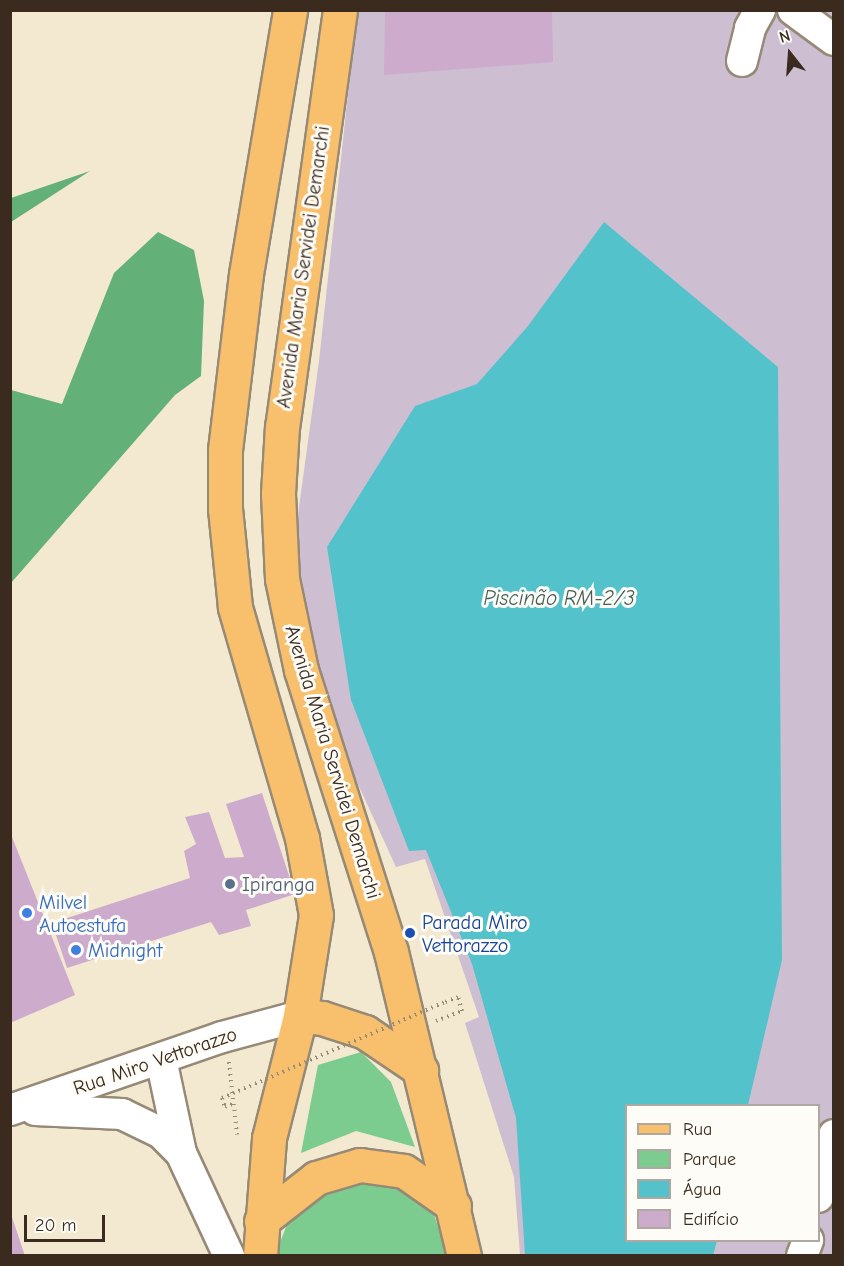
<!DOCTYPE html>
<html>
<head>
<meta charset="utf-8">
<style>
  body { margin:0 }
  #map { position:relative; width:844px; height:1266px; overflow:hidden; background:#f2e9d0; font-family:"Comic Neue",sans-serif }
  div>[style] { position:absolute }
  .industrial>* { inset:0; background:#cebed2 }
  .green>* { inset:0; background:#7bcc8e }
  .forest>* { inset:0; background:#64b079 }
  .water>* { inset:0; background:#54c2ca }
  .building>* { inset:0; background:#cdabcd }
  .path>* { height:4px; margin-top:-2px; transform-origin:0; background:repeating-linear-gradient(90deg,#968a77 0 1.5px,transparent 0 6px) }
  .roads { filter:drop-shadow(2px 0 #968a77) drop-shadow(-2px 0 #968a77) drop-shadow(0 2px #968a77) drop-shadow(0 -2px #968a77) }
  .minor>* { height:30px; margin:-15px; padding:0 15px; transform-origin:15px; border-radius:15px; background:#fff }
  .major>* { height:33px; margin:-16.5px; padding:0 16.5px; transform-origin:16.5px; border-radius:16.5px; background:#f8bf6c }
  .path-bridge>* { height:4px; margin-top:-2px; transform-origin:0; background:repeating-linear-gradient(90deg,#968a77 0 1.5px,transparent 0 6px) }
  .dots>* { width:16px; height:16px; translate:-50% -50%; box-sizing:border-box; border:3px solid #fdfcf7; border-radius:50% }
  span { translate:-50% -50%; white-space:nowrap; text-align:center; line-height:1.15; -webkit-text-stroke:6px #fdfcf7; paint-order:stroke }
  .street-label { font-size:20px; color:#3b2a1e }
  .service-label { font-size:20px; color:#4e5e75 }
  .left { translate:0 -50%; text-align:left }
  .shop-label { font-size:20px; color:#366cbe }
  .transit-label { font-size:20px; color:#164399 }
  .water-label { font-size:21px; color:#445f5a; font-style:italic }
  .frame { position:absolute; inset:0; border:12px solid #3b2a1e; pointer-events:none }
  .legend { position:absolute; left:625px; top:1104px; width:195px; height:138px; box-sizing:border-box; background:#fdfcf7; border:2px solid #afa8a0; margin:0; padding:8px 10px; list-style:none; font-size:18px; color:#3b2a1e }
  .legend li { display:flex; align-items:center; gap:12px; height:30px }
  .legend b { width:30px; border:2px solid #afa8a0 }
  .north { position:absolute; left:760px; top:24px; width:60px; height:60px; -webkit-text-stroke:4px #fdfcf7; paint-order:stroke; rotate:343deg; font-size:16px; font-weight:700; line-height:24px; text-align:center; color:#3b2a1e }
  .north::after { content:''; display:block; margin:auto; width:21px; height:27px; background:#3b2a1e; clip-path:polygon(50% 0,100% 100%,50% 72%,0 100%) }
  .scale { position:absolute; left:24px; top:1215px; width:81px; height:27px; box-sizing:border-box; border:3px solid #3b2a1e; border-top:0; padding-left:8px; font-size:18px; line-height:21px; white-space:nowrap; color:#3b2a1e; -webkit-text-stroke:4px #fdfcf7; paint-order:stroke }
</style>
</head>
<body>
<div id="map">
  <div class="industrial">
    <div style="clip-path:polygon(evenodd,357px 11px,833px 11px,833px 1255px,520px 1255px,514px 1177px,465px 1023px,479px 1017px,425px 859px,396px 867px,339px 743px,299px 622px,293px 551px,319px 361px,357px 11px,626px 1106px,818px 1106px,818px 1240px,626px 1240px,626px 1106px)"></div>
  </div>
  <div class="green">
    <div style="clip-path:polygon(361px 1052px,391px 1082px,415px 1147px,356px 1131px,301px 1153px,318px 1065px)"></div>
    <div style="clip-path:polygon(371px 1180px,414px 1195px,433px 1212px,448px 1256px,275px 1256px,287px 1224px,300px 1211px,334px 1187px)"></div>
  </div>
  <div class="forest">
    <div style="clip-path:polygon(90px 171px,11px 222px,11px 198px)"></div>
    <div style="clip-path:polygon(158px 232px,194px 250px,204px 301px,201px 376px,175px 395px,11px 583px,11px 390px,62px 404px,114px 273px)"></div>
  </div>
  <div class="water">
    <div style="clip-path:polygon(604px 222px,778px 367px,782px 960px,748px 1105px,626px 1106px,626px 1240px,717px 1241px,713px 1255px,525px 1255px,516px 1118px,472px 964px,426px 850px,409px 851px,351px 700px,327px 547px,415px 406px,477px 384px,528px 326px)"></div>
  </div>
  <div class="building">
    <div style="clip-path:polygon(385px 10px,552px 10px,553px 62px,384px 75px)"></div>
    <div style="clip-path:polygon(262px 793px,295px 894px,246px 910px,251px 926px,219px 935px,211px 922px,67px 968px,52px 923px,190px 878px,184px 851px,196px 844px,185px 817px,209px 812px,225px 858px,244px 857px,226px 804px)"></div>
    <div style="clip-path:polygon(10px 832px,75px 995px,10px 1023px)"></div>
    <div style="clip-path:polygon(10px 1214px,11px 1214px,25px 1256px,10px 1256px)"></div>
  </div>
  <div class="path">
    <div style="left:436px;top:1021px;width:28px;rotate:-21deg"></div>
    <div style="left:462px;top:1011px;width:15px;rotate:-106deg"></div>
    <div style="left:458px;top:997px;width:14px;rotate:159deg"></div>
    <div style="left:229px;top:1062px;width:73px;rotate:83.7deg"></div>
    <div style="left:222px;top:1098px;width:9px;rotate:72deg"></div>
    <div style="left:225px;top:1107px;width:11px;rotate:-22deg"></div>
  </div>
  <div class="roads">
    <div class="minor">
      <div style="left:793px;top:10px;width:51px;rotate:36.2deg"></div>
      <div style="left:742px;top:61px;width:34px;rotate:-76deg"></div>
      <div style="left:750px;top:28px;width:21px;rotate:-61deg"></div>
      <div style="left:161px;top:1059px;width:96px;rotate:78deg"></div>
      <div style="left:10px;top:1110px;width:224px;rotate:-19deg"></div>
      <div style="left:222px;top:1037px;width:81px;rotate:-15.1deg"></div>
      <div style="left:35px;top:1110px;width:87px;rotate:2.6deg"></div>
      <div style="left:122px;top:1114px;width:43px;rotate:26deg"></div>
      <div style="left:161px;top:1133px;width:28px;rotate:45deg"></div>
      <div style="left:181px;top:1153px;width:114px;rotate:65deg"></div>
      <div style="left:818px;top:1197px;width:64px;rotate:-75.5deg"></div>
      <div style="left:802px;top:1256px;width:17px;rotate:-69deg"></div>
    </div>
    <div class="major">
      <div style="left:340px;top:10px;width:420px;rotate:97.9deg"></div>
      <div style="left:282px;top:426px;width:68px;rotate:93.4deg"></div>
      <div style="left:278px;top:494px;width:85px;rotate:87.3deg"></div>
      <div style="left:282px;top:579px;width:93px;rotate:78.2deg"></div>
      <div style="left:301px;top:670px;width:296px;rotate:72.3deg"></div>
      <div style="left:391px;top:952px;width:313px;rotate:76.5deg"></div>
      <div style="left:300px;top:1016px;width:22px;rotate:5deg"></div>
      <div style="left:322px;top:1018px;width:45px;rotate:18deg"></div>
      <div style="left:365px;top:1032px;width:68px;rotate:34.2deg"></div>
      <div style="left:261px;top:1221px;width:70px;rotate:-38deg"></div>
      <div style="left:316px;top:1178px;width:46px;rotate:-16.5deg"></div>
      <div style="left:360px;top:1165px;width:44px;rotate:7.8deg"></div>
      <div style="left:404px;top:1171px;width:61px;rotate:35deg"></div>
      <div style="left:260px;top:1256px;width:118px;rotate:-85.6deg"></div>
      <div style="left:269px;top:1138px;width:126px;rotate:-75.7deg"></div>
      <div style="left:300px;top:1016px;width:102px;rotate:-81deg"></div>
      <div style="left:316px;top:915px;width:78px;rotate:-100.3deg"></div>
      <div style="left:302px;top:838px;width:241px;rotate:-106.2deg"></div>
      <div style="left:235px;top:607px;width:99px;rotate:-95.8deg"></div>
      <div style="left:225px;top:509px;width:59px;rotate:-90deg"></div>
      <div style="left:225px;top:450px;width:177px;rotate:-83.2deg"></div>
      <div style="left:246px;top:274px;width:268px;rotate:-80.5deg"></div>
    </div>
  </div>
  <div class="path-bridge">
    <div style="left:222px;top:1098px;width:243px;rotate:-23.3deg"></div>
  </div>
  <div class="dots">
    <div style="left:230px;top:884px;background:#5c6f8a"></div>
    <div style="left:27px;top:913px;background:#3f7fe0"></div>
    <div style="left:410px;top:933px;background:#1a4fb4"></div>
    <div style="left:76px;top:950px;background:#3f7fe0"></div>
  </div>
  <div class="street-label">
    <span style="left:303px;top:267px;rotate:-82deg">Avenida Maria Servidei Demarchi</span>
    <span style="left:333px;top:762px;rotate:73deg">Avenida Maria Servidei Demarchi</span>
    <span style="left:155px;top:1061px;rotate:-19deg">Rua Miro Vettorazzo</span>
  </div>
  <div class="service-label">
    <span class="left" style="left:242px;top:884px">Ipiranga</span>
  </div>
  <div class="shop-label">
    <span class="left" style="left:39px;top:914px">Milvel<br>Autoestufa</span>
    <span class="left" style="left:88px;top:950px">Midnight</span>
  </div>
  <div class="transit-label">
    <span class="left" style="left:422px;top:934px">Parada Miro<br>Vettorazzo</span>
  </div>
  <div class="water-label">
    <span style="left:559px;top:598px">Piscinão RM-2/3</span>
  </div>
  <div class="frame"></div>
  <ul class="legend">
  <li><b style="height:8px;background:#f8bf6c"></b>Rua</li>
  <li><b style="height:16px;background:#7bcc8e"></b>Parque</li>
  <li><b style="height:16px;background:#54c2ca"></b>Água</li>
  <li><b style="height:16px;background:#cdabcd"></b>Edifício</li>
  </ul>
  <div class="north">N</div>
  <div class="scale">20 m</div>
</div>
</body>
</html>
